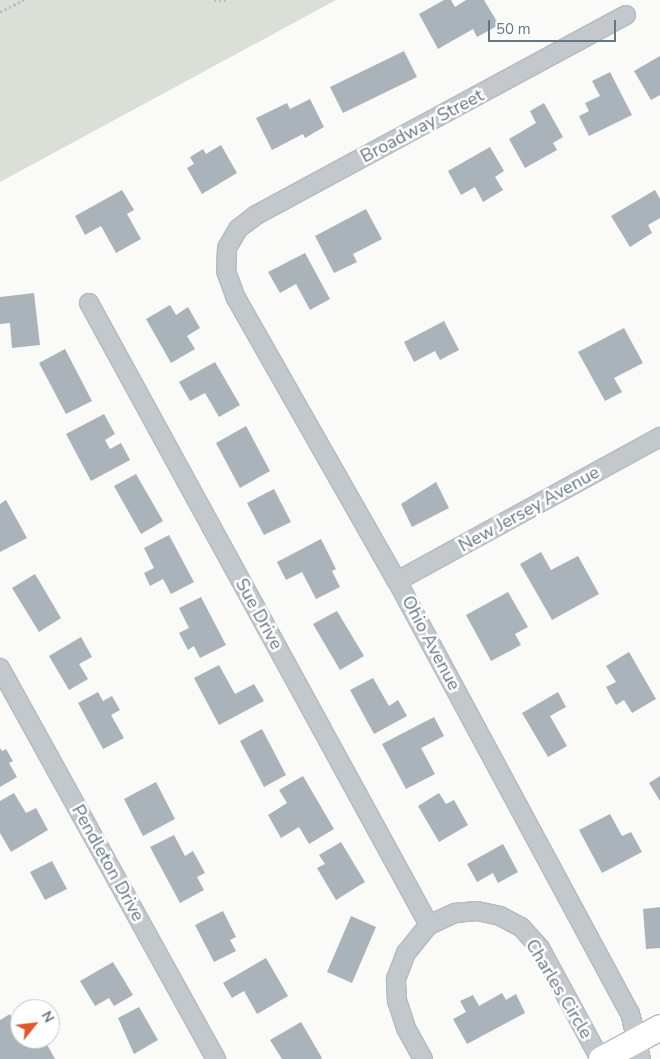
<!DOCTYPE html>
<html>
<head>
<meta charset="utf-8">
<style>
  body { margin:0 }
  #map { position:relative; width:660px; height:1059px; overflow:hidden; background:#fafaf8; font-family:"Nunito Sans",sans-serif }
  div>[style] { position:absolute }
  .green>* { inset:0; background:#dadfd7 }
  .building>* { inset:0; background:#aab3b9 }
  .path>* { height:3px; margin-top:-1.5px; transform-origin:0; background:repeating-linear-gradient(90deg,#bbbfc2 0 2.5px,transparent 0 5px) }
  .roads { filter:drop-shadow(1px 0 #b3babf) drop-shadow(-1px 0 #b3babf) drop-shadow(0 1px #b3babf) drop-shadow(0 -1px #b3babf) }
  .street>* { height:18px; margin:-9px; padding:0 9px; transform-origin:9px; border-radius:9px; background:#c3c8cc }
  .secondary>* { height:25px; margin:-12.5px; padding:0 12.5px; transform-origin:12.5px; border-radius:12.5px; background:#fff }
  span { translate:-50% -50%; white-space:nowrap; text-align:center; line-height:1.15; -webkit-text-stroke:5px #fff; paint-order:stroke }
  .street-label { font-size:18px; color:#657683 }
  .north { position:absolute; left:10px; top:999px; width:50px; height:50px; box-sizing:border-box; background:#fff; border:1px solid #c1c8cd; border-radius:50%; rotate:61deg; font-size:14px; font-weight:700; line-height:20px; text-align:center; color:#657683 }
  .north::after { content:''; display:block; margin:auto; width:18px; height:22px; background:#e4572e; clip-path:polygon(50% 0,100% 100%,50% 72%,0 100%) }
  .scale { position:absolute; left:488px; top:20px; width:128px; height:22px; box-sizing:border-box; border:2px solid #657683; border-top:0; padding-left:6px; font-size:15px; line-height:18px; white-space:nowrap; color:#657683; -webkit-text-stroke:4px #fff; paint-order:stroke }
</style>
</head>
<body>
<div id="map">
  <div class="green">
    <div style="clip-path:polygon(0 0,336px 0,0 182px)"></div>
  </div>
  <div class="building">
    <div style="clip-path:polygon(444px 0,451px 0,455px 7px,466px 0,484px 0,499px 25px,477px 37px,473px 29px,438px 49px,419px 14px)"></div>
    <div style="clip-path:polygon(404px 51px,417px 77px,343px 113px,330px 87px)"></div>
    <div style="clip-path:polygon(660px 56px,660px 95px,651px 100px,634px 71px)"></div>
    <div style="clip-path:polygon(610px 72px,632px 115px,589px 136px,579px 116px,589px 111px,585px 103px,600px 96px,592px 81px)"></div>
    <div style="clip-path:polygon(310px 99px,324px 127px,305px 138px,303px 134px,272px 150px,256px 118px,287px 103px,290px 109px)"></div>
    <div style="clip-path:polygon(544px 103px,563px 137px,553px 143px,557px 150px,525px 168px,509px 139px,536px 123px,530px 111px)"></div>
    <div style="clip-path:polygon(221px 145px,237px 173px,202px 194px,187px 168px,194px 164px,190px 157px,203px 149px,206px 154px)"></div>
    <div style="clip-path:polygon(490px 147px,504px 171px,495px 177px,503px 190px,483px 202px,475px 187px,461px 195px,448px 171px)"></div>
    <div style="clip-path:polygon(122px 190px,134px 210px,127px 214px,141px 239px,116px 253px,101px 226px,85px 235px,75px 216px)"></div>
    <div style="clip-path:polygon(655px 190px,660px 199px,660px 218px,648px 225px,652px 233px,630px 247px,611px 216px)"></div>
    <div style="clip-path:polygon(366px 209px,382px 239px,353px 254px,357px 262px,334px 273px,315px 236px)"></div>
    <div style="clip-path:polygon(305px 253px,330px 299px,310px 310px,296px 284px,280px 293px,268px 272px)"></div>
    <div style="clip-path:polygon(34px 293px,40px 345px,12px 348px,10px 323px,0 324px,0 297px)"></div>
    <div style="clip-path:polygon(170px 305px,176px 315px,188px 307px,200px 328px,187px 336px,195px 349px,171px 363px,146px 319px)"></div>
    <div style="clip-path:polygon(444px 321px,459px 350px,440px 360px,435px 351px,414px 362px,404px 342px)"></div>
    <div style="clip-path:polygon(624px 328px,643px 363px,614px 378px,622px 392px,605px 401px,578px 352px)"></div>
    <div style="clip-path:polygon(65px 349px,92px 401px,66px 414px,39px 363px)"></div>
    <div style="clip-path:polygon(215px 362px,240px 405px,219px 417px,205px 393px,190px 401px,179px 382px)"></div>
    <div style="clip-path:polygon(104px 414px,115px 434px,105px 440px,110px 449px,121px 443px,130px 460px,91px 481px,66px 434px)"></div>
    <div style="clip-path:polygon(246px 426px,270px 471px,240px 488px,216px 443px)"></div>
    <div style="clip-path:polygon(136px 474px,163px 521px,141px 534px,114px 486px)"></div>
    <div style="clip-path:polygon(436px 482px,449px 508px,412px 527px,401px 504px)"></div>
    <div style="clip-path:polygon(274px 489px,291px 522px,264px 535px,247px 503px)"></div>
    <div style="clip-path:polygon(6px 500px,27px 538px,0 552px,0 504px)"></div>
    <div style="clip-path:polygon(169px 535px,194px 582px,171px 594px,163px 579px,150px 586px,144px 573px,154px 568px,144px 548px)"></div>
    <div style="clip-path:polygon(321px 539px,336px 569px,332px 571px,340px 587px,316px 599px,302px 572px,286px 580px,277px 562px)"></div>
    <div style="clip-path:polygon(541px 552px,551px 570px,578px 556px,599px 594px,552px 620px,520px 564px)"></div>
    <div style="clip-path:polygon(35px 574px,61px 618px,39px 632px,12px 588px)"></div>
    <div style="clip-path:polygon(508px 592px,528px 627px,515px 634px,521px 645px,491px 661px,466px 615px)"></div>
    <div style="clip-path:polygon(201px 597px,226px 645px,200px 658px,194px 646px,188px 650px,179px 633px,189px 628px,179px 608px)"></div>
    <div style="clip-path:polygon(337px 611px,364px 656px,340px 670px,313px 624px)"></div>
    <div style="clip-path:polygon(81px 637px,92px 657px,79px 664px,88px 679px,69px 690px,49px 656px)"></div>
    <div style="clip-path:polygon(629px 652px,656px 699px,632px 713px,624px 700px,616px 705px,606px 687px,616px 682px,606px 666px)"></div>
    <div style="clip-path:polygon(219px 665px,235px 694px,254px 684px,264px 701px,219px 725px,194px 678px)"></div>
    <div style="clip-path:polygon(373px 678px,389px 706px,398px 700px,407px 716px,374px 734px,350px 690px)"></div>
    <div style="clip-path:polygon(98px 692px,103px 701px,112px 696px,120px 710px,111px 715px,124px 738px,103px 749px,78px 703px)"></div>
    <div style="clip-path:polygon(558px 692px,566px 707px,550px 716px,567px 746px,548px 757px,522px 713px)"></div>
    <div style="clip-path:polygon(434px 717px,444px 736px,421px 748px,435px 774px,406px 789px,382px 744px)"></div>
    <div style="clip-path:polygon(262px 729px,286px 775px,264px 787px,240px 741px)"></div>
    <div style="clip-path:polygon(0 748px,2px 751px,6px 749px,13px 761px,9px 763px,17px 777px,0 787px)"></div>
    <div style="clip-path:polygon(303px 776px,334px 829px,309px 844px,299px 827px,281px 838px,268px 815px,287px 803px,279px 790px)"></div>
    <div style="clip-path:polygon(660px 776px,660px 801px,649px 783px)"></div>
    <div style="clip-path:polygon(156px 782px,175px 819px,143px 836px,124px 799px)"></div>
    <div style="clip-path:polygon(14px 793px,26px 813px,36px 808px,48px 830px,11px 852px,0 833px,0 801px)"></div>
    <div style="clip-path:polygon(439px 793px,446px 804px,454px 800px,468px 825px,439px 842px,418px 806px)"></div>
    <div style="clip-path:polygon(610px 814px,622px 836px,631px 832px,642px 852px,602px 873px,579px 830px)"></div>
    <div style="clip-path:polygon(174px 835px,185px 856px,193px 851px,205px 873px,197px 877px,204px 890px,180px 903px,150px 847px)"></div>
    <div style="clip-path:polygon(341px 842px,365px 882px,336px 900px,317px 868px,325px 864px,319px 855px)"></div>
    <div style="clip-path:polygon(503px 844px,518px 872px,498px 883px,493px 873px,477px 882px,467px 864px)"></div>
    <div style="clip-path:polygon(52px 861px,67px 889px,45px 900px,30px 872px)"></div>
    <div style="clip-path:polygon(660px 907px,660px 948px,646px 949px,643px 909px)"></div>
    <div style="clip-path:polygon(223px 911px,236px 937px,230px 940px,236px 951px,214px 962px,195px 925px)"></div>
    <div style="clip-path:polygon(351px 916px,376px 927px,352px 983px,327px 972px)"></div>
    <div style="clip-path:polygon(266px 958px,288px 996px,257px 1014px,244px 991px,232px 998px,223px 983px)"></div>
    <div style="clip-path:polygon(113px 962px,133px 995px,114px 1006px,109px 998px,95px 1006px,80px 981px)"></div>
    <div style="clip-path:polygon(502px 993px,506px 1000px,516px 994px,525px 1013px,467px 1044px,453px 1019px,466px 1012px,460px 1001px,473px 995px,479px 1006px)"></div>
    <div style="clip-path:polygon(139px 1007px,158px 1040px,134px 1054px,118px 1018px)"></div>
    <div style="clip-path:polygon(10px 1014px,20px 1032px,20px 1039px,31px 1039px,33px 1042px,44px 1039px,55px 1059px,0 1059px,0 1020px)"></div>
    <div style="clip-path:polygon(301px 1022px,322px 1058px,321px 1059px,282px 1059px,270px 1040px)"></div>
  </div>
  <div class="path">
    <div style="left:214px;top:0;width:14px"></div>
    <div style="left:0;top:12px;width:27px;rotate:-27deg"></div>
  </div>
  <div class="roads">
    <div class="street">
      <div style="left:626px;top:15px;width:422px;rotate:151.6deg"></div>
      <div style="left:255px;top:216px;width:21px;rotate:143deg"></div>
      <div style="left:238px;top:229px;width:22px;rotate:120deg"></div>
      <div style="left:227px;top:248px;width:23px;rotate:92deg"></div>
      <div style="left:226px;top:271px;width:29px;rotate:70deg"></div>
      <div style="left:236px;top:298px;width:326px;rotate:60.4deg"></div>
      <div style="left:397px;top:581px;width:491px;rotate:61.7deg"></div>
      <div style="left:630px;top:1013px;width:47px;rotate:76.6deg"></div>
      <div style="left:89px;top:303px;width:709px;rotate:61.34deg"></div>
      <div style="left:397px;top:581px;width:300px;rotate:-28.7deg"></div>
      <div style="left:0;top:668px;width:447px;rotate:61.1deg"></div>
      <div style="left:423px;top:1059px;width:35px;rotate:-119deg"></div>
      <div style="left:406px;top:1028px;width:28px;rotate:-108deg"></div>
      <div style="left:397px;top:1001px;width:22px;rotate:-93deg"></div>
      <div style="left:396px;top:979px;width:28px;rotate:-69deg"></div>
      <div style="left:406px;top:953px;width:36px;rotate:-51deg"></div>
      <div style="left:429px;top:925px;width:29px;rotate:-25deg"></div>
      <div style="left:455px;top:913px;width:22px;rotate:-5deg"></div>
      <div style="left:477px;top:911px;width:24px;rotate:12deg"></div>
      <div style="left:500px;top:916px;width:24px;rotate:28deg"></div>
      <div style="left:521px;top:927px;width:28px;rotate:48deg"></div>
      <div style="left:540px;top:948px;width:126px;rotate:61.6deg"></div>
    </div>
    <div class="secondary">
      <div style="left:601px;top:1059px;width:67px;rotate:-28.5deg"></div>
    </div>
  </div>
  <div class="street-label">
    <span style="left:422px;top:126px;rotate:-28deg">Broadway Street</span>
    <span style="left:529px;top:509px;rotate:-29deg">New Jersey Avenue</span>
    <span style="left:259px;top:614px;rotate:61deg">Sue Drive</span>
    <span style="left:431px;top:643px;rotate:62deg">Ohio Avenue</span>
    <span style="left:108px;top:863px;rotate:61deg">Pendleton Drive</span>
    <span style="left:559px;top:989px;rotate:59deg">Charles Circle</span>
  </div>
  <div class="north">N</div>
  <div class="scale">50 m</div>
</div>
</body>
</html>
